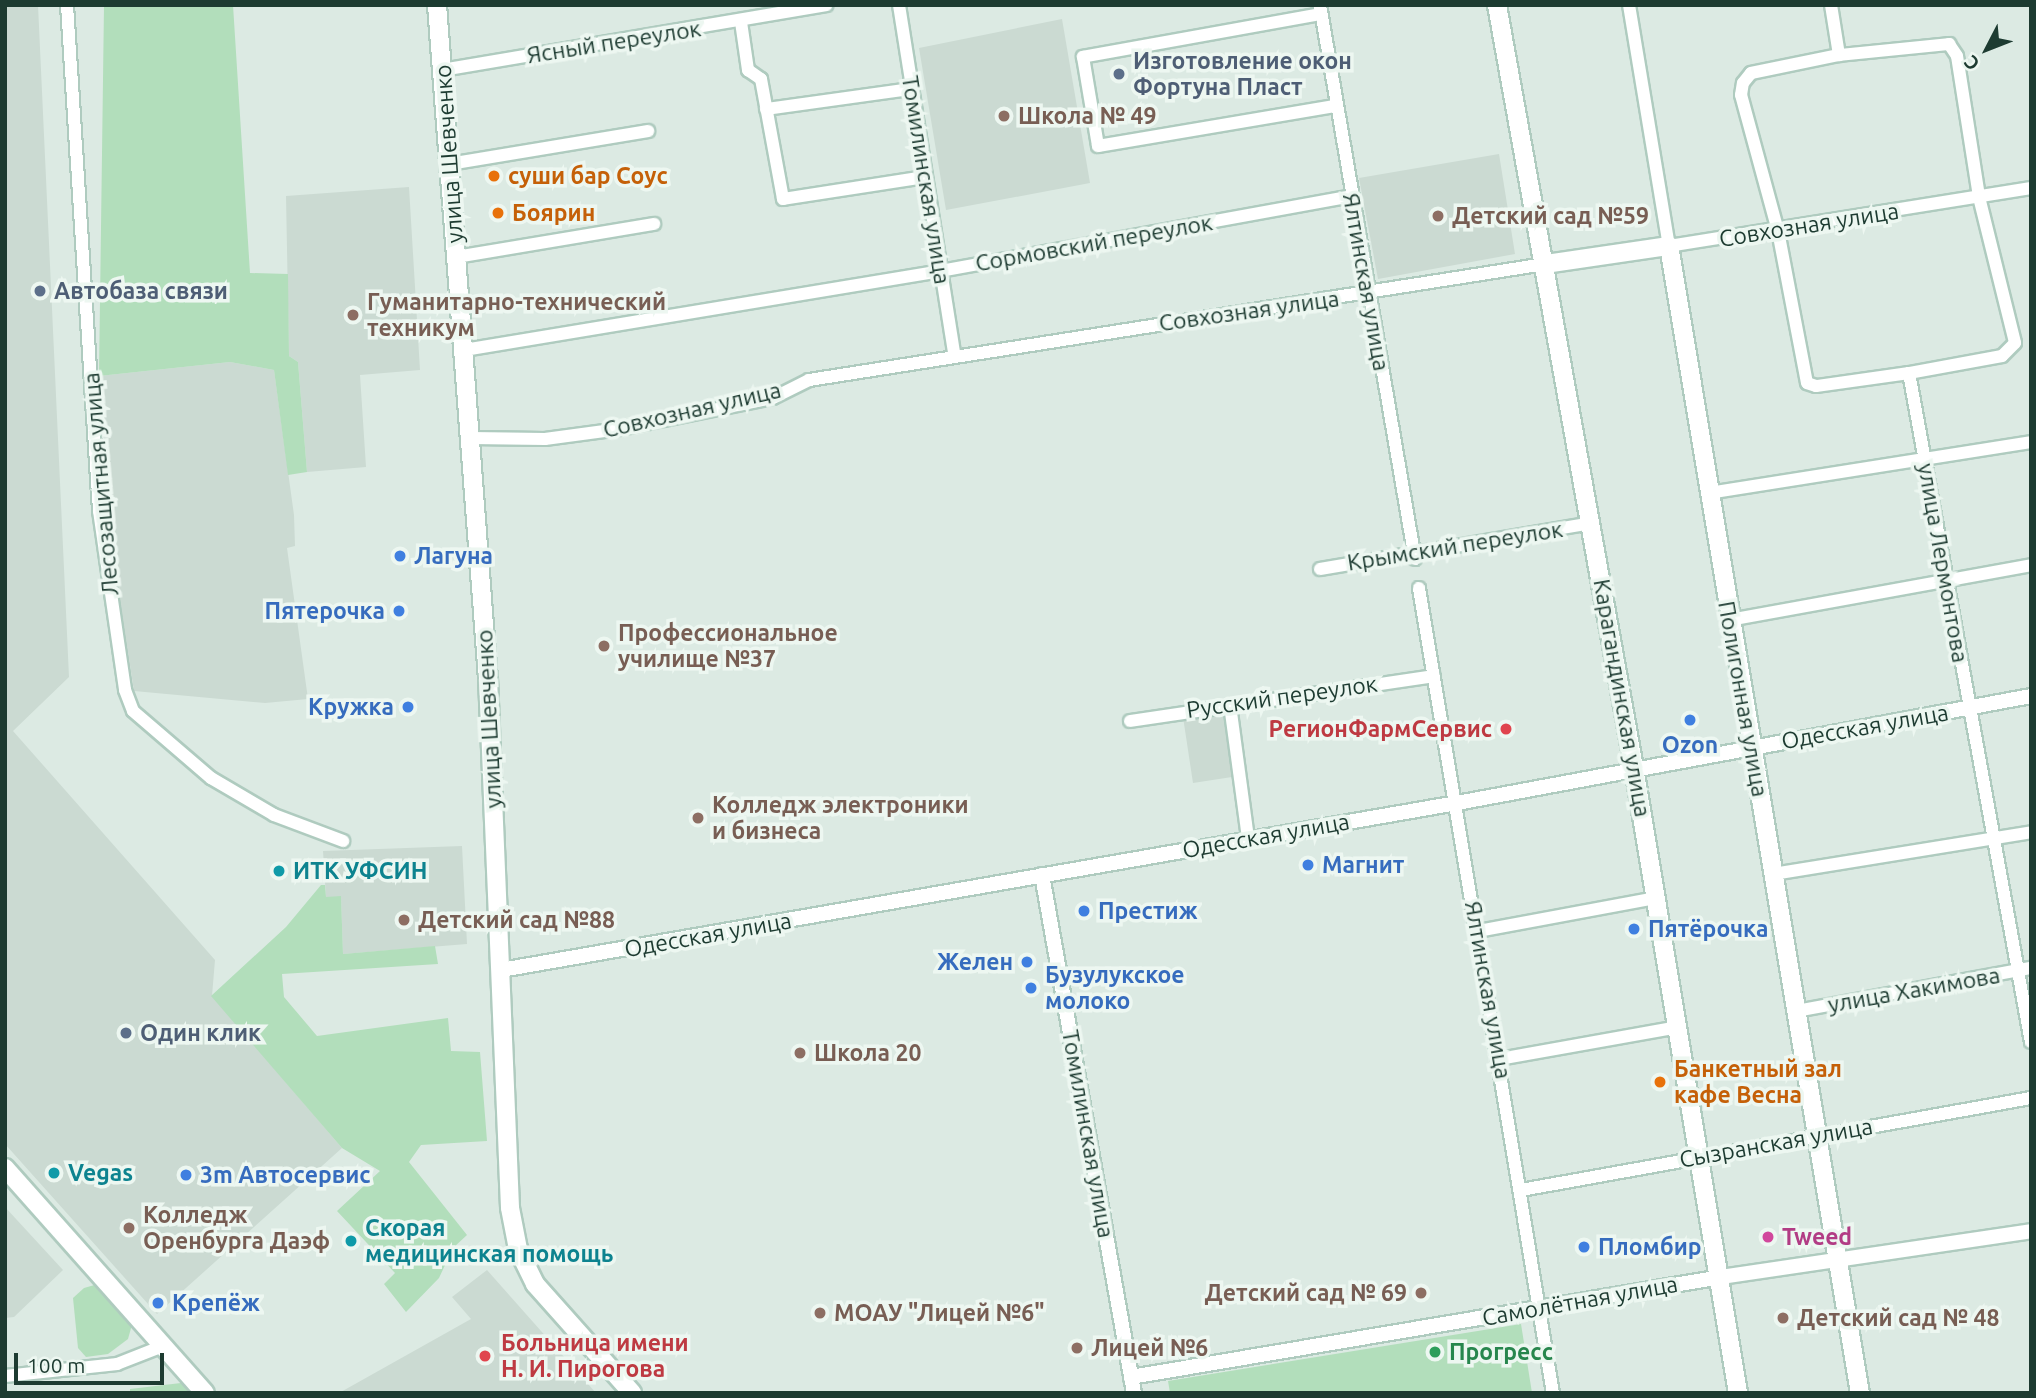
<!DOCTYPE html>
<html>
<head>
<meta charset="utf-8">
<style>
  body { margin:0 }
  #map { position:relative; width:2036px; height:1398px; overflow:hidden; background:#dceae3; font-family:Ubuntu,sans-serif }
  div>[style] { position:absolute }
  .built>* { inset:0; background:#cbdad2 }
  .green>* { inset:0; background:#b2debb }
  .roads { filter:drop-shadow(2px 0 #afcbbf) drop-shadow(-2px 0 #afcbbf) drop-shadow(0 2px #afcbbf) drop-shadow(0 -2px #afcbbf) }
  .minor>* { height:12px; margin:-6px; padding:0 6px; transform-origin:6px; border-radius:6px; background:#fff }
  .tertiary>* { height:14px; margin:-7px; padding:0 7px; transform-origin:7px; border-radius:7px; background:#fff }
  .secondary>* { height:18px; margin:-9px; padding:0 9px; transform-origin:9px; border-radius:9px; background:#fff }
  .dots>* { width:19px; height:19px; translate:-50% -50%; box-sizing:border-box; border:4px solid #edf7f1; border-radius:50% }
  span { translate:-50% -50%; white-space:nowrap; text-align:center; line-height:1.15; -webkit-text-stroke:7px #edf7f1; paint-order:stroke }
  .street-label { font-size:23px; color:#1d3b31 }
  .service-label { font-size:23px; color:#4e5e75; font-weight:700 }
  .left { translate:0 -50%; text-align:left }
  .education-label { font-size:23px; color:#785e54; font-weight:700 }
  .right { translate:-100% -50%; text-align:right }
  .food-label { font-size:23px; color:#c56008; font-weight:700 }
  .shop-label { font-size:23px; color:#366cbe; font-weight:700 }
  .health-label { font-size:23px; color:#be3a42; font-weight:700 }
  .culture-label { font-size:23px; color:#0d838f; font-weight:700 }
  .hotel-label { font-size:23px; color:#b23c85; font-weight:700 }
  .leisure-label { font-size:23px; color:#27864d; font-weight:700 }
  .frame { position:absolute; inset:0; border:7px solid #1d3b31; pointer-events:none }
  .north { position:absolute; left:1952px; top:14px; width:70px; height:70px; -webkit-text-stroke:5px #edf7f1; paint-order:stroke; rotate:228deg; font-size:19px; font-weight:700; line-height:28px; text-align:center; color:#1d3b31 }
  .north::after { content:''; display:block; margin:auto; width:24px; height:32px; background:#1d3b31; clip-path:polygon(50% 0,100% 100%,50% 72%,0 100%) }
  .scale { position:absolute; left:14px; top:1353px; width:150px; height:32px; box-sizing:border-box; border:4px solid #1d3b31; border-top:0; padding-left:9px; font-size:21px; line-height:24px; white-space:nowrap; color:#1d3b31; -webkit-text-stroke:5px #edf7f1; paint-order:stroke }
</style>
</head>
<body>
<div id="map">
  <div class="built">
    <div style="clip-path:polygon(5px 5px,38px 5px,69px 677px,13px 731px,215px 960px,212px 996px,342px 1148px,157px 1314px,5px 1144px)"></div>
    <div style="clip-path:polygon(1062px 19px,1090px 183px,946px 210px,919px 48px)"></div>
    <div style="clip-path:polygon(1499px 154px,1515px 254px,1378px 279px,1359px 178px)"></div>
    <div style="clip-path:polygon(409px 187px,420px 370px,360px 375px,366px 467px,307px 472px,298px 362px,289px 356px,286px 196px)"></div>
    <div style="clip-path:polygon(230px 362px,274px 370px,294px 515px,295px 546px,287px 548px,308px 699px,265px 703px,134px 691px,113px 555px,99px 376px)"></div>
    <div style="clip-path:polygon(1223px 712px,1232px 777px,1193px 783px,1183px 717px)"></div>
    <div style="clip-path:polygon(462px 846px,467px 944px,343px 954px,341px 897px,326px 897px,323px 851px)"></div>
    <div style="clip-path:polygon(5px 1207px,63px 1270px,14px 1317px,5px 1318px)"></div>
    <div style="clip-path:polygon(487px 1270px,596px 1393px,339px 1393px,471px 1319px,452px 1297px)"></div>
  </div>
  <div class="green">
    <div style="clip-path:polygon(104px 5px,233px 5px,250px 273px,288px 274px,289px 356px,298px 362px,307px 472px,288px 475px,274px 370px,230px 362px,99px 376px)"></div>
    <div style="clip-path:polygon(321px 885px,325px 885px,326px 897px,341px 896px,343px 954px,435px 946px,438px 964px,282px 974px,284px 997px,317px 1036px,448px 1018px,451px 1051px,480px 1052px,487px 1141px,421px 1145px,409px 1162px,467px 1235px,453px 1248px,439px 1278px,406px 1312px,384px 1284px,395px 1273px,337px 1211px,380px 1171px,342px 1148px,211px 996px,286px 927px)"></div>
    <div style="clip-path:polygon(98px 1284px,133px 1321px,128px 1339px,108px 1354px,86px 1357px,78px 1348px,73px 1298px,84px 1288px)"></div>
    <div style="clip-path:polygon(1521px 1324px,1532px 1393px,1170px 1393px,1168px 1381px)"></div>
    <div style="clip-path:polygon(181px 1383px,194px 1393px,130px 1393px,130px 1389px)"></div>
  </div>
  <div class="roads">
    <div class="minor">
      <div style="left:67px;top:5px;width:507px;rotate:86.38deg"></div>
      <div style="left:99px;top:511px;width:181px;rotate:81.7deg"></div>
      <div style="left:125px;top:690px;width:22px;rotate:69deg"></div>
      <div style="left:133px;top:711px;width:103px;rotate:40.7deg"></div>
      <div style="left:211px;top:778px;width:73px;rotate:30.4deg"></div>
      <div style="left:274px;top:815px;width:74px;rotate:20.6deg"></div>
      <div style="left:899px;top:5px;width:353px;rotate:81deg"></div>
      <div style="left:1320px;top:5px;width:562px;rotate:80.27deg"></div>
      <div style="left:1629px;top:5px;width:244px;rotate:80.6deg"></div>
      <div style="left:1669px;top:246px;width:367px;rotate:-9.1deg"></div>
      <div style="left:1831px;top:5px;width:51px;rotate:80.9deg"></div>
      <div style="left:1321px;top:14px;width:242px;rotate:169.8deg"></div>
      <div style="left:1083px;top:57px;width:90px;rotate:80.4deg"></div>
      <div style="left:1098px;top:146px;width:240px;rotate:-9.6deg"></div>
      <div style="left:741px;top:22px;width:49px;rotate:81.7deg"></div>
      <div style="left:748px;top:70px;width:16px;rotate:35deg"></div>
      <div style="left:761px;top:79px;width:122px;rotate:79.6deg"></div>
      <div style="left:783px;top:199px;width:144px;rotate:-8.8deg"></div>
      <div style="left:1949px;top:44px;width:14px;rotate:56deg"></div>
      <div style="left:1957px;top:56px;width:143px;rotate:81.1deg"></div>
      <div style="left:1979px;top:197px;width:150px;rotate:76.1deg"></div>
      <div style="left:2015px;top:343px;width:18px;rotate:135deg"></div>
      <div style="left:2002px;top:356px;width:95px;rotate:169.6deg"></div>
      <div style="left:1909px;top:373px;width:94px;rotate:172deg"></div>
      <div style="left:1816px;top:386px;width:9px;rotate:-162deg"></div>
      <div style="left:1807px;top:383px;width:155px;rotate:-100.8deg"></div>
      <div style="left:1778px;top:231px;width:141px;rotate:-105.2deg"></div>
      <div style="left:1741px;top:95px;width:12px;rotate:-81deg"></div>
      <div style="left:1743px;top:83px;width:13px;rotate:-51deg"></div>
      <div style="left:1751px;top:73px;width:90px;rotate:-11.6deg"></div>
      <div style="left:1839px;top:55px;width:111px;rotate:-5.7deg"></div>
      <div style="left:442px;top:70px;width:390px;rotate:-9.6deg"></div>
      <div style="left:766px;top:109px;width:146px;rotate:-7.9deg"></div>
      <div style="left:449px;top:164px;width:202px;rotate:-9.4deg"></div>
      <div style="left:456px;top:257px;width:201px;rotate:-9.5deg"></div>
      <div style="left:464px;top:350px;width:483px;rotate:-9.4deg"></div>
      <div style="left:940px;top:271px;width:418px;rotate:-10.3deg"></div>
      <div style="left:1909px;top:373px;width:680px;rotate:79.67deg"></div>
      <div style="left:471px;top:438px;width:74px;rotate:0.8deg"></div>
      <div style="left:545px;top:439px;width:75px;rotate:-7.7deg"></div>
      <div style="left:619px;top:429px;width:157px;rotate:-11.4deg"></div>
      <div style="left:773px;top:398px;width:40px;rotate:-26.6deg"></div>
      <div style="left:809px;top:380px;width:745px;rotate:-8.96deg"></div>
      <div style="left:1709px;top:493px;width:326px;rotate:-9deg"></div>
      <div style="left:1320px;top:569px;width:275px;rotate:-9.6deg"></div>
      <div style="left:1419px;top:588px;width:816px;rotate:80.55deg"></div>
      <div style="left:1729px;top:620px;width:307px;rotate:-10.3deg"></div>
      <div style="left:1230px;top:705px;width:135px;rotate:82.3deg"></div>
      <div style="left:1130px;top:721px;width:307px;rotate:-8.4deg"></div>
      <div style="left:1773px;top:874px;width:261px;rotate:-9.2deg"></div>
      <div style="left:1478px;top:931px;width:181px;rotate:-10.5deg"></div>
      <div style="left:1796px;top:1011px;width:239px;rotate:-10.4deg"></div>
      <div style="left:1499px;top:1059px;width:182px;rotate:-10.1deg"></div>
      <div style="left:1521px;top:1190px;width:518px;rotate:-10.23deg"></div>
      <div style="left:5px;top:1376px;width:113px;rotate:-6.1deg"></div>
      <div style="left:117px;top:1364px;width:49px;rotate:-21.4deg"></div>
    </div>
    <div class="tertiary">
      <div style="left:1042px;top:875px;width:526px;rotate:79.93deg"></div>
      <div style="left:501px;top:970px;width:970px;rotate:-9.91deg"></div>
      <div style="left:1457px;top:803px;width:584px;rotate:-10.56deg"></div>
      <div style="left:1131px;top:1377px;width:598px;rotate:-9.62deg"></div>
      <div style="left:1721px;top:1277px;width:313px;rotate:-8.4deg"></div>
    </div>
    <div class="secondary">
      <div style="left:437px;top:5px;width:675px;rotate:85.67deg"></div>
      <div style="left:488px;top:678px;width:530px;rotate:87.62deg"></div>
      <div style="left:510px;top:1208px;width:42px;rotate:79deg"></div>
      <div style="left:518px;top:1249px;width:39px;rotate:64deg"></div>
      <div style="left:535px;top:1284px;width:146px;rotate:48.3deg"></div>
      <div style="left:1497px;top:5px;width:775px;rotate:79.82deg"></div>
      <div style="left:1634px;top:768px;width:634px;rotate:80.55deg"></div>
      <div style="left:1545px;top:264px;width:125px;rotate:-8.3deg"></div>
      <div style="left:1669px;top:246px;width:1163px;rotate:80.55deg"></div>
      <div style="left:5px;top:1168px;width:301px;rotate:48.4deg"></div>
    </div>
  </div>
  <div class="dots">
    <div style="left:1119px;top:74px;background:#5c6f8a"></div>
    <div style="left:1004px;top:116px;background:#8d6e63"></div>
    <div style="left:494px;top:176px;background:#e8710a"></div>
    <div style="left:498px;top:213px;background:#e8710a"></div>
    <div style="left:1438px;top:216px;background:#8d6e63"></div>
    <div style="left:40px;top:291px;background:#5c6f8a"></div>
    <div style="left:353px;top:315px;background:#8d6e63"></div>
    <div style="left:400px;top:556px;background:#3f7fe0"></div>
    <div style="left:399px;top:611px;background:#3f7fe0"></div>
    <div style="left:604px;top:646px;background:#8d6e63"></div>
    <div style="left:408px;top:707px;background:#3f7fe0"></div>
    <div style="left:1690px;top:720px;background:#3f7fe0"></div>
    <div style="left:1506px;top:729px;background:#e0444e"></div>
    <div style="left:698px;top:818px;background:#8d6e63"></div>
    <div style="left:1308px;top:865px;background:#3f7fe0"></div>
    <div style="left:279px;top:871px;background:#0f9aa8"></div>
    <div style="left:1084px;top:911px;background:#3f7fe0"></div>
    <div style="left:404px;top:920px;background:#8d6e63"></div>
    <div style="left:1634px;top:929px;background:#3f7fe0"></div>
    <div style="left:1027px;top:962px;background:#3f7fe0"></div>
    <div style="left:1031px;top:988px;background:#3f7fe0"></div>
    <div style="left:126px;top:1033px;background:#5c6f8a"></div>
    <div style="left:800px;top:1053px;background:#8d6e63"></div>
    <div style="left:1660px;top:1082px;background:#e8710a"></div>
    <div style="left:54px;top:1173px;background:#0f9aa8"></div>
    <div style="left:186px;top:1175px;background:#3f7fe0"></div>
    <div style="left:129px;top:1228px;background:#8d6e63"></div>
    <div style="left:1768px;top:1237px;background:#d1479c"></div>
    <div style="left:351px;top:1241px;background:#0f9aa8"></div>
    <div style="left:1584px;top:1247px;background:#3f7fe0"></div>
    <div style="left:1421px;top:1293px;background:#8d6e63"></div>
    <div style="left:158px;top:1303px;background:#3f7fe0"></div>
    <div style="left:820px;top:1313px;background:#8d6e63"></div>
    <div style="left:1783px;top:1318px;background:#8d6e63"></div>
    <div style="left:1077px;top:1348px;background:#8d6e63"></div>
    <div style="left:1435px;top:1352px;background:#2e9e5b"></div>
    <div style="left:485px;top:1356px;background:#e0444e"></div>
  </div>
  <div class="street-label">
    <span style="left:614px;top:42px;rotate:-9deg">Ясный переулок</span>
    <span style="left:449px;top:154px;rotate:-94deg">улица Шевченко</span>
    <span style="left:926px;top:180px;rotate:81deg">Томилинская улица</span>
    <span style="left:1809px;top:225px;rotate:-9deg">Совхозная улица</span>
    <span style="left:1094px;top:243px;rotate:-10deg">Сормовский переулок</span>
    <span style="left:1366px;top:282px;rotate:80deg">Ялтинская улица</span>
    <span style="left:1249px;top:311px;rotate:-8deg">Совхозная улица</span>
    <span style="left:692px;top:410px;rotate:-13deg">Совхозная улица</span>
    <span style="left:101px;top:484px;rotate:-95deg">Лесозащитная улица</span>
    <span style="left:1455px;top:546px;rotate:-9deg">Крымский переулок</span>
    <span style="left:1943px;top:563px;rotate:80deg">улица Лермонтова</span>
    <span style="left:1282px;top:697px;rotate:-8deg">Русский переулок</span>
    <span style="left:1622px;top:698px;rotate:80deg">Карагандинская улица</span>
    <span style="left:1743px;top:699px;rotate:80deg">Полигонная улица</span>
    <span style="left:489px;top:719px;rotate:-93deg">улица Шевченко</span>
    <span style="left:1865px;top:727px;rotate:-10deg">Одесская улица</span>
    <span style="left:1266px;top:836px;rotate:-10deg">Одесская улица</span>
    <span style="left:708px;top:935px;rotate:-10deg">Одесская улица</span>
    <span style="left:1488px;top:990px;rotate:80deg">Ялтинская улица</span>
    <span style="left:1914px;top:990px;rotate:-10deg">улица Хакимова</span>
    <span style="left:1088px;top:1134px;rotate:80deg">Томилинская улица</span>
    <span style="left:1776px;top:1143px;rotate:-10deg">Сызранская улица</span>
    <span style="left:1580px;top:1301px;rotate:-10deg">Самолётная улица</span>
  </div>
  <div class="service-label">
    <span class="left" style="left:1133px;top:74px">Изготовление окон<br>Фортуна Пласт</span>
    <span class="left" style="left:54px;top:291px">Автобаза связи</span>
    <span class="left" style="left:140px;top:1033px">Один клик</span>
  </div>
  <div class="education-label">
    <span class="left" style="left:1018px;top:116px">Школа № 49</span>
    <span class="left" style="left:1452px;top:216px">Детский сад №59</span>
    <span class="left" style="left:367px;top:315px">Гуманитарно-технический<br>техникум</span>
    <span class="left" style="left:618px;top:646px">Профессиональное<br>училище №37</span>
    <span class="left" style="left:712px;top:818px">Колледж электроники<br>и бизнеса</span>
    <span class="left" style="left:418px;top:920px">Детский сад №88</span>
    <span class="left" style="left:814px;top:1053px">Школа 20</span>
    <span class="left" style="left:143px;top:1228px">Колледж<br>Оренбурга Даэф</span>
    <span class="right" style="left:1407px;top:1293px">Детский сад № 69</span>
    <span class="left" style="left:834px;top:1313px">МОАУ "Лицей №6"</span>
    <span class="left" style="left:1797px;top:1318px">Детский сад № 48</span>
    <span class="left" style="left:1091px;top:1348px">Лицей №6</span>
  </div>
  <div class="food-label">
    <span class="left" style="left:508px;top:176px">суши бар Соус</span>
    <span class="left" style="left:512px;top:213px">Боярин</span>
    <span class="left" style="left:1674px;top:1082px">Банкетный зал<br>кафе Весна</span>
  </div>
  <div class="shop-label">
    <span class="left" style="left:414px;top:556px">Лагуна</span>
    <span class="right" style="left:385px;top:611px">Пятерочка</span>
    <span class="right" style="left:394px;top:707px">Кружка</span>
    <span style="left:1690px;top:745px">Ozon</span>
    <span class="left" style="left:1322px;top:865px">Магнит</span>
    <span class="left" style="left:1098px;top:911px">Престиж</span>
    <span class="left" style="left:1648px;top:929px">Пятёрочка</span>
    <span class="right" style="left:1013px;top:962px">Желен</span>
    <span class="left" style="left:1045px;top:988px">Бузулукское<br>молоко</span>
    <span class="left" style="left:200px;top:1175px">3m Автосервис</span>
    <span class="left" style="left:1598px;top:1247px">Пломбир</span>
    <span class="left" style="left:172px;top:1303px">Крепёж</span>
  </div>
  <div class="health-label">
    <span class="right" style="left:1492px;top:729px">РегионФармСервис</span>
    <span class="left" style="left:501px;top:1356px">Больница имени<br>Н. И. Пирогова</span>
  </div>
  <div class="culture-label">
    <span class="left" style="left:293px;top:871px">ИТК УФСИН</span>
    <span class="left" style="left:68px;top:1173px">Vegas</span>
    <span class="left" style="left:365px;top:1241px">Скорая<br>медицинская помощь</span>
  </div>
  <div class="hotel-label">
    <span class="left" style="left:1782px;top:1237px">Tweed</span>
  </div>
  <div class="leisure-label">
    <span class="left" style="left:1449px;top:1352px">Прогресс</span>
  </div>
  <div class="frame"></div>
  <div class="north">С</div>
  <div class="scale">100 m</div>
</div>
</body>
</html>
